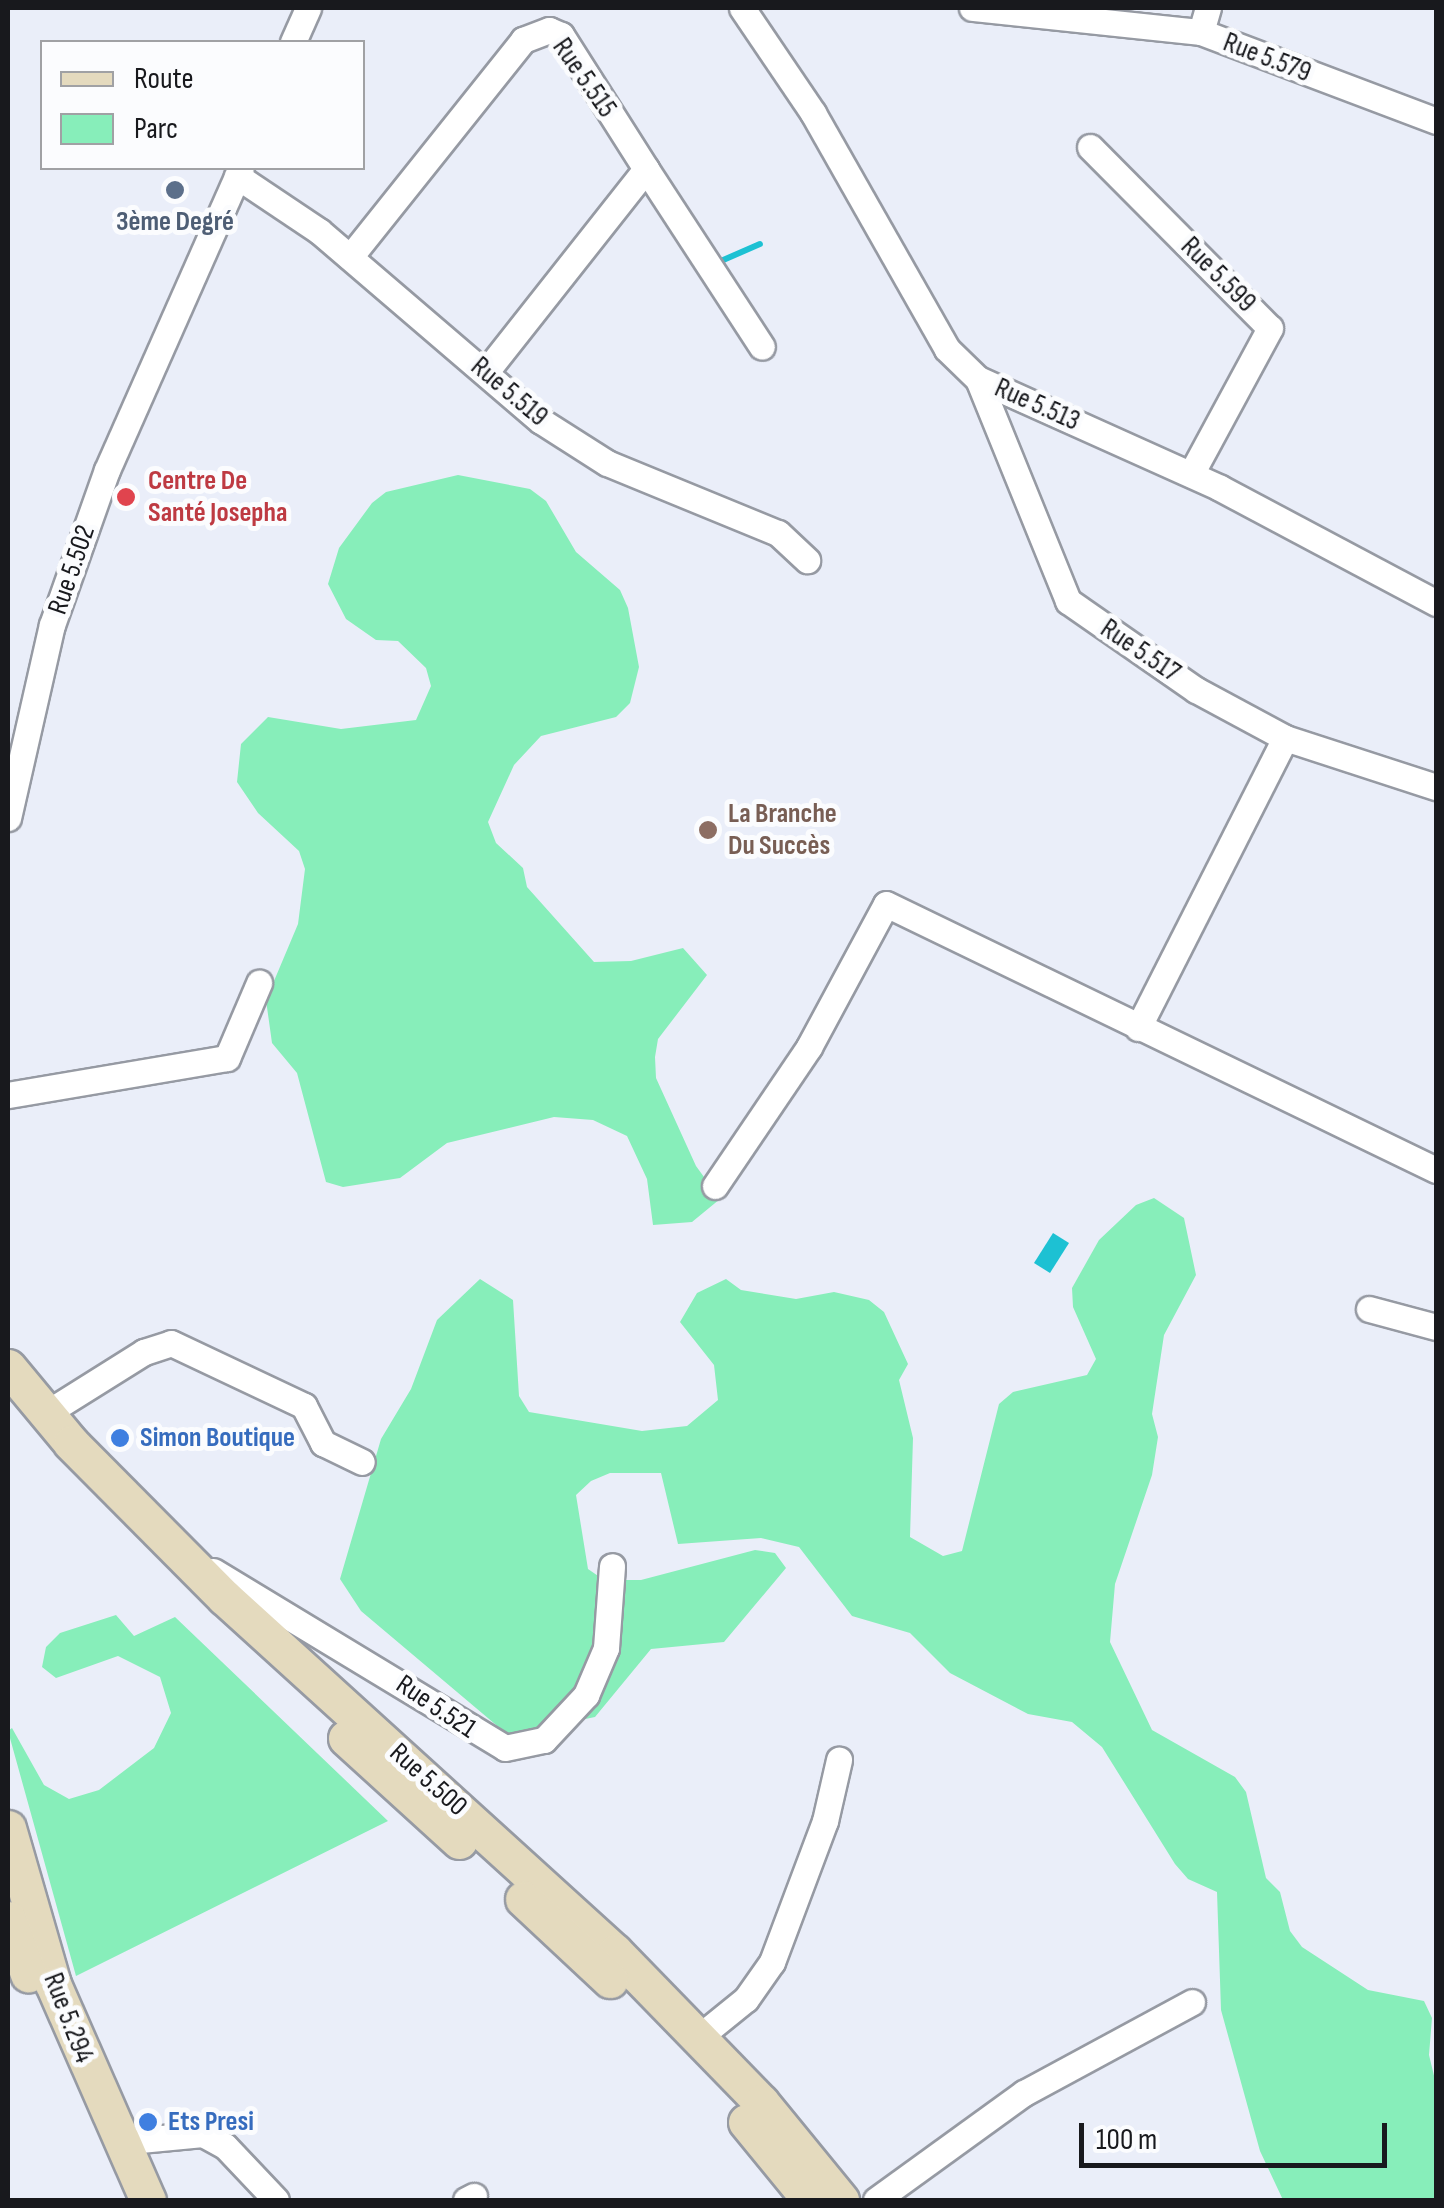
<!DOCTYPE html>
<html>
<head>
<meta charset="utf-8">
<style>
  body { margin:0 }
  #map { position:relative; width:1444px; height:2208px; overflow:hidden; background:#eaeef9; font-family:"Sofia Sans Condensed",sans-serif }
  div>[style] { position:absolute }
  .green>* { inset:0; background:#87eeba }
  .water>* { inset:0; background:#1dc1d3 }
  .stream>* { height:6px; margin:-3px; padding:0 3px; transform-origin:3px; border-radius:3px; background:#1dc1d3 }
  .roads { filter:drop-shadow(2px 0 #969aa3) drop-shadow(-2px 0 #969aa3) drop-shadow(0 2px #969aa3) drop-shadow(0 -2px #969aa3) }
  .minor>* { height:25px; margin:-12.5px; padding:0 12.5px; transform-origin:12.5px; border-radius:12.5px; background:#fff }
  .secondary>* { height:35px; margin:-17.5px; padding:0 17.5px; transform-origin:17.5px; border-radius:17.5px; background:#e4dabe }
  .dots>* { width:28px; height:28px; translate:-50% -50%; box-sizing:border-box; border:5px solid #fbfcfe; border-radius:50% }
  span { translate:-50% -50%; white-space:nowrap; text-align:center; line-height:1.15; -webkit-text-stroke:10px #fbfcfe; paint-order:stroke }
  .street-label { font-size:28px; color:#18191d }
  .service-label { font-size:28px; color:#4e5e75; font-weight:700 }
  .health-label { font-size:28px; color:#be3a42; font-weight:700 }
  .left { translate:0 -50%; text-align:left }
  .education-label { font-size:28px; color:#785e54; font-weight:700 }
  .shop-label { font-size:28px; color:#366cbe; font-weight:700 }
  .frame { position:absolute; inset:0; border:10px solid #18191d; pointer-events:none }
  .legend { position:absolute; left:40px; top:40px; width:325px; height:130px; box-sizing:border-box; background:#fbfcfe; border:2px solid #a0a1a4; margin:0; padding:12px 18px; list-style:none; font-size:30px; color:#18191d }
  .legend li { display:flex; align-items:center; gap:20px; height:50px }
  .legend b { width:50px; border:2px solid #a0a1a4 }
  .scale { position:absolute; left:1079px; top:2123px; width:308px; height:45px; box-sizing:border-box; border:5px solid #18191d; border-top:0; padding-left:12px; font-size:30px; line-height:35px; white-space:nowrap; color:#18191d; -webkit-text-stroke:8px #fbfcfe; paint-order:stroke }
</style>
</head>
<body>
<div id="map">
  <div class="green">
    <div style="clip-path:polygon(458px 475px,530px 489px,546px 501px,576px 552px,620px 590px,628px 608px,639px 667px,630px 703px,616px 717px,541px 736px,514px 765px,488px 822px,496px 843px,523px 868px,527px 887px,594px 962px,631px 961px,683px 948px,707px 975px,658px 1039px,655px 1057px,656px 1078px,696px 1166px,720px 1199px,692px 1222px,653px 1225px,647px 1179px,627px 1136px,593px 1120px,554px 1117px,447px 1143px,400px 1178px,343px 1187px,326px 1182px,297px 1073px,272px 1043px,266px 1000px,298px 924px,305px 869px,299px 851px,258px 813px,237px 782px,241px 744px,268px 717px,341px 729px,416px 720px,431px 686px,426px 668px,398px 641px,376px 640px,346px 619px,328px 584px,339px 548px,372px 503px,386px 492px)"></div>
    <div style="clip-path:polygon(1154px 1198px,1184px 1218px,1196px 1275px,1164px 1335px,1152px 1414px,1158px 1437px,1152px 1475px,1115px 1584px,1110px 1642px,1152px 1730px,1235px 1777px,1246px 1792px,1266px 1878px,1280px 1892px,1290px 1931px,1302px 1947px,1368px 1990px,1424px 2001px,1432px 2018px,1429px 2055px,1436px 2084px,1436px 2200px,1283px 2200px,1260px 2151px,1221px 2010px,1217px 1892px,1188px 1879px,1175px 1864px,1102px 1747px,1072px 1722px,1028px 1714px,950px 1673px,910px 1633px,852px 1616px,799px 1547px,761px 1538px,678px 1544px,661px 1473px,610px 1473px,591px 1481px,576px 1495px,588px 1569px,604px 1580px,641px 1580px,755px 1550px,775px 1553px,786px 1568px,724px 1642px,651px 1649px,595px 1717px,508px 1735px,361px 1611px,340px 1579px,381px 1439px,411px 1389px,437px 1320px,480px 1279px,513px 1300px,519px 1396px,529px 1412px,642px 1431px,687px 1426px,718px 1400px,714px 1365px,680px 1322px,697px 1293px,726px 1279px,741px 1290px,796px 1299px,834px 1292px,869px 1300px,884px 1312px,908px 1364px,899px 1380px,913px 1438px,910px 1537px,943px 1556px,962px 1551px,999px 1404px,1013px 1392px,1087px 1375px,1096px 1359px,1073px 1307px,1072px 1288px,1099px 1240px,1136px 1205px)"></div>
    <div style="clip-path:polygon(116px 1615px,134px 1636px,175px 1617px,388px 1821px,76px 1976px,8px 1731px,12px 1728px,44px 1785px,69px 1799px,99px 1790px,154px 1748px,171px 1713px,160px 1677px,118px 1656px,56px 1678px,42px 1667px,46px 1647px,60px 1633px)"></div>
  </div>
  <div class="water">
    <div style="clip-path:polygon(1053px 1233px,1069px 1243px,1050px 1273px,1034px 1263px)"></div>
  </div>
  <div class="stream">
    <div style="left:714px;top:264px;width:50px;rotate:-23.5deg"></div>
  </div>
  <div class="roads">
    <div class="minor">
      <div style="left:742px;top:8px;width:127px;rotate:55.9deg"></div>
      <div style="left:813px;top:113px;width:271px;rotate:60.4deg"></div>
      <div style="left:947px;top:349px;width:43px;rotate:44.1deg"></div>
      <div style="left:978px;top:379px;width:265px;rotate:24.2deg"></div>
      <div style="left:1220px;top:488px;width:245px;rotate:28deg"></div>
      <div style="left:972px;top:8px;width:230px;rotate:6deg"></div>
      <div style="left:1201px;top:32px;width:251px;rotate:20.7deg"></div>
      <div style="left:1201px;top:32px;width:25px;rotate:-74deg"></div>
      <div style="left:293px;top:42px;width:37px;rotate:-66deg"></div>
      <div style="left:1090px;top:147px;width:255px;rotate:45.2deg"></div>
      <div style="left:1270px;top:328px;width:166px;rotate:118.4deg"></div>
      <div style="left:646px;top:169px;width:212px;rotate:56.9deg"></div>
      <div style="left:237px;top:176px;width:99px;rotate:33.9deg"></div>
      <div style="left:319px;top:231px;width:292px;rotate:40.6deg"></div>
      <div style="left:541px;top:421px;width:78px;rotate:32.5deg"></div>
      <div style="left:607px;top:463px;width:185px;rotate:22.3deg"></div>
      <div style="left:778px;top:533px;width:40px;rotate:43deg"></div>
      <div style="left:350px;top:257px;width:278px;rotate:-51.4deg"></div>
      <div style="left:523px;top:40px;width:28px;rotate:-21deg"></div>
      <div style="left:549px;top:30px;width:13px;rotate:23deg"></div>
      <div style="left:561px;top:35px;width:159px;rotate:57.6deg"></div>
      <div style="left:646px;top:169px;width:256px;rotate:128.3deg"></div>
      <div style="left:978px;top:379px;width:240px;rotate:67.9deg"></div>
      <div style="left:1068px;top:601px;width:156px;rotate:34.8deg"></div>
      <div style="left:1196px;top:690px;width:101px;rotate:28.3deg"></div>
      <div style="left:1285px;top:738px;width:159px;rotate:18deg"></div>
      <div style="left:8px;top:818px;width:198px;rotate:-77.2deg"></div>
      <div style="left:52px;top:625px;width:164px;rotate:-70.5deg"></div>
      <div style="left:107px;top:470px;width:330px;rotate:-66.1deg"></div>
      <div style="left:1138px;top:1028px;width:325px;rotate:-63.1deg"></div>
      <div style="left:8px;top:1095px;width:222px;rotate:-9.6deg"></div>
      <div style="left:227px;top:1058px;width:82px;rotate:-66.9deg"></div>
      <div style="left:715px;top:1186px;width:168px;rotate:-55.9deg"></div>
      <div style="left:809px;top:1047px;width:162px;rotate:-61.7deg"></div>
      <div style="left:886px;top:904px;width:611px;rotate:25.81deg"></div>
      <div style="left:1369px;top:1309px;width:69px;rotate:15deg"></div>
      <div style="left:45px;top:1414px;width:117px;rotate:-32.1deg"></div>
      <div style="left:144px;top:1352px;width:28px;rotate:-18deg"></div>
      <div style="left:171px;top:1343px;width:147px;rotate:25.3deg"></div>
      <div style="left:304px;top:1406px;width:42px;rotate:62.8deg"></div>
      <div style="left:323px;top:1443px;width:43px;rotate:26deg"></div>
      <div style="left:213px;top:1571px;width:341px;rotate:31.2deg"></div>
      <div style="left:505px;top:1748px;width:40px;rotate:-12deg"></div>
      <div style="left:544px;top:1740px;width:62px;rotate:-47deg"></div>
      <div style="left:586px;top:1695px;width:51px;rotate:-66.9deg"></div>
      <div style="left:606px;top:1648px;width:82px;rotate:-85.8deg"></div>
      <div style="left:699px;top:2037px;width:60px;rotate:-39deg"></div>
      <div style="left:746px;top:1999px;width:45px;rotate:-54.9deg"></div>
      <div style="left:772px;top:1962px;width:151px;rotate:-69.4deg"></div>
      <div style="left:825px;top:1821px;width:63px;rotate:-77.1deg"></div>
      <div style="left:119px;top:2142px;width:84px;rotate:-5.4deg"></div>
      <div style="left:203px;top:2134px;width:25px;rotate:29deg"></div>
      <div style="left:225px;top:2146px;width:74px;rotate:46.6deg"></div>
      <div style="left:466px;top:2200px;width:9px;rotate:-27deg"></div>
      <div style="left:876px;top:2200px;width:183px;rotate:-35.9deg"></div>
      <div style="left:1024px;top:2093px;width:191px;rotate:-28.4deg"></div>
    </div>
    <div class="secondary">
      <div style="left:8px;top:1367px;width:99px;rotate:50.3deg"></div>
      <div style="left:71px;top:1443px;width:217px;rotate:45.2deg"></div>
      <div style="left:224px;top:1597px;width:528px;rotate:42.24deg"></div>
      <div style="left:615px;top:1952px;width:209px;rotate:45.8deg"></div>
      <div style="left:761px;top:2102px;width:127px;rotate:50.8deg"></div>
      <div style="left:346px;top:1738px;width:153px;rotate:42.3deg"></div>
      <div style="left:8px;top:1828px;width:162px;rotate:73.9deg"></div>
      <div style="left:53px;top:1984px;width:236px;rotate:66.3deg"></div>
      <div style="left:523px;top:1899px;width:119px;rotate:43deg"></div>
      <div style="left:8px;top:1919px;width:59px;rotate:70deg"></div>
      <div style="left:746px;top:2122px;width:101px;rotate:50.6deg"></div>
    </div>
  </div>
  <div class="dots">
    <div style="left:175px;top:190px;background:#5c6f8a"></div>
    <div style="left:126px;top:497px;background:#e0444e"></div>
    <div style="left:708px;top:830px;background:#8d6e63"></div>
    <div style="left:120px;top:1438px;background:#3f7fe0"></div>
    <div style="left:148px;top:2122px;background:#3f7fe0"></div>
  </div>
  <div class="street-label">
    <span style="left:1267px;top:58px;rotate:21deg">Rue 5.579</span>
    <span style="left:584px;top:78px;rotate:55deg">Rue 5.515</span>
    <span style="left:1218px;top:275px;rotate:45deg">Rue 5.599</span>
    <span style="left:509px;top:392px;rotate:40deg">Rue 5.519</span>
    <span style="left:1037px;top:405px;rotate:24deg">Rue 5.513</span>
    <span style="left:72px;top:570px;rotate:-71deg">Rue 5.502</span>
    <span style="left:1140px;top:651px;rotate:34deg">Rue 5.517</span>
    <span style="left:436px;top:1707px;rotate:34deg">Rue 5.521</span>
    <span style="left:428px;top:1780px;rotate:42deg">Rue 5.500</span>
    <span style="left:68px;top:2018px;rotate:69deg">Rue 5.294</span>
  </div>
  <div class="service-label">
    <span style="left:175px;top:222px">3ème Degré</span>
  </div>
  <div class="health-label">
    <span class="left" style="left:148px;top:497px">Centre De<br>Santé Josepha</span>
  </div>
  <div class="education-label">
    <span class="left" style="left:728px;top:830px">La Branche<br>Du Succès</span>
  </div>
  <div class="shop-label">
    <span class="left" style="left:140px;top:1438px">Simon Boutique</span>
    <span class="left" style="left:168px;top:2122px">Ets Presi</span>
  </div>
  <div class="frame"></div>
  <ul class="legend">
  <li><b style="height:12px;background:#e4dabe"></b>Route</li>
  <li><b style="height:28px;background:#87eeba"></b>Parc</li>
  </ul>
  <div class="scale">100 m</div>
</div>
</body>
</html>
